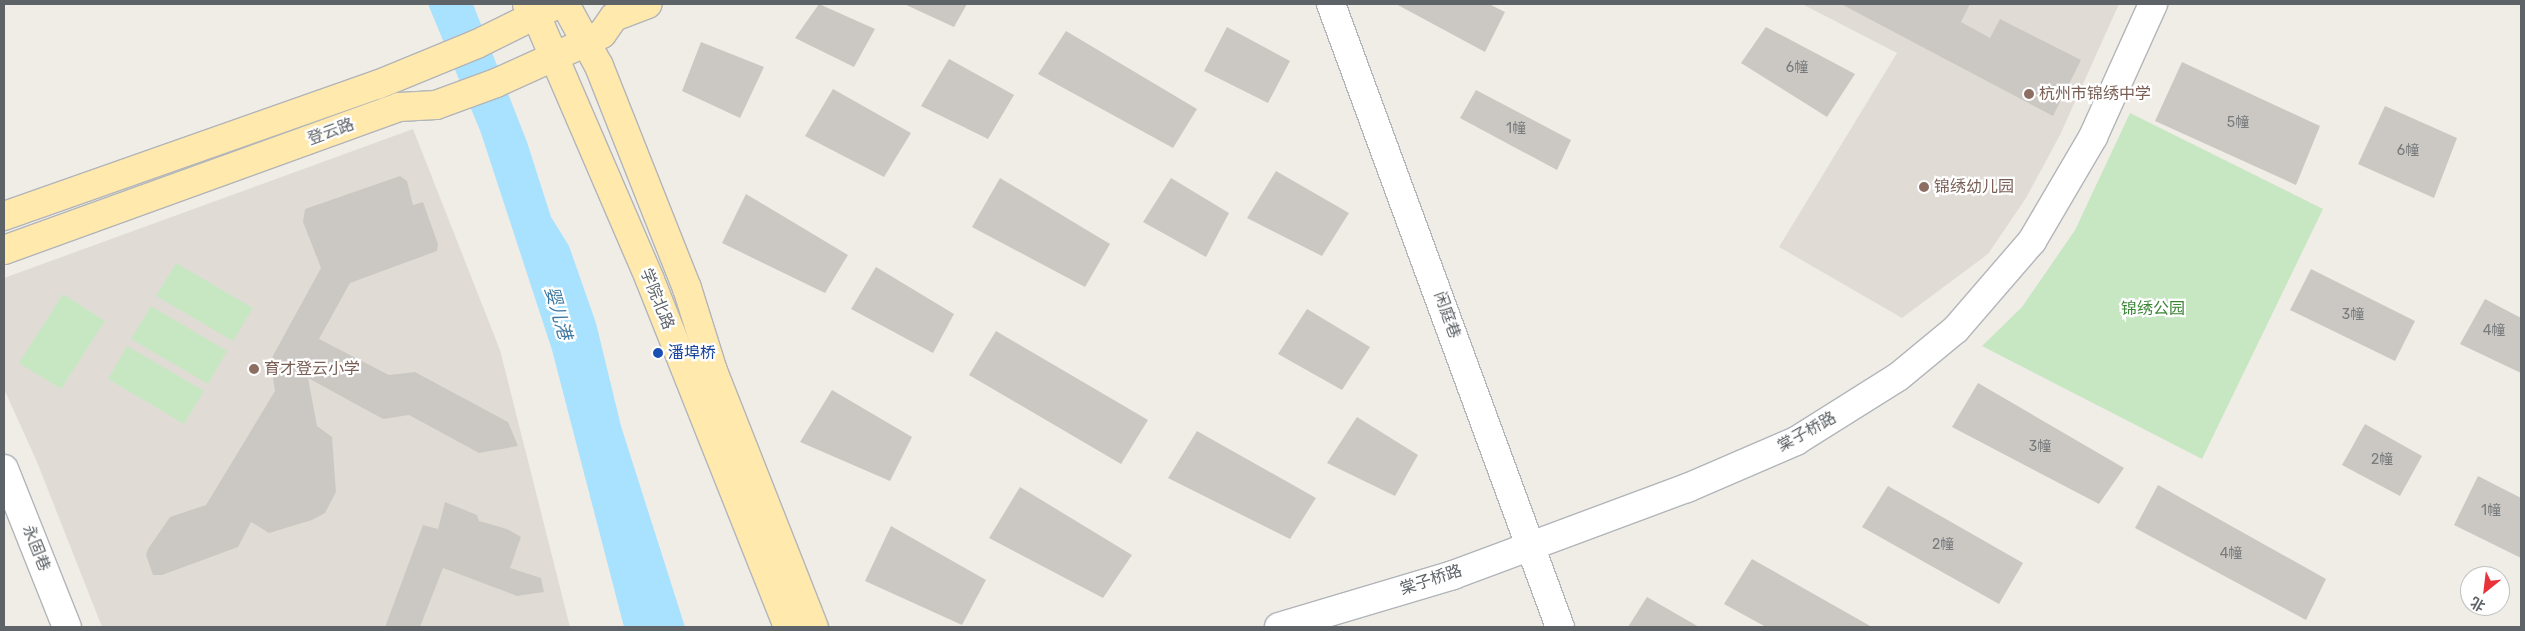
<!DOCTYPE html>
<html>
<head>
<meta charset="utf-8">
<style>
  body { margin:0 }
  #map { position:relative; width:2525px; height:631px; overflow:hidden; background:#f0ede7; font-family:Rubik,"Noto Sans SC",sans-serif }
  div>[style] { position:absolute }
  .education>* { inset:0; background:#e0dcd5 }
  .green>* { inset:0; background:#c7e7c3 }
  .water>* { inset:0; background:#a8e2ff }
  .building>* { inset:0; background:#cbc8c3 }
  .roads { filter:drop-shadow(1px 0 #b2b5b9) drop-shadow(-1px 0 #b2b5b9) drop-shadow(0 1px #b2b5b9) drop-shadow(0 -1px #b2b5b9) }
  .minor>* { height:28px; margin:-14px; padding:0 14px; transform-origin:14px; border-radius:14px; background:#fff }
  .major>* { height:28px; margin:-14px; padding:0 14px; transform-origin:14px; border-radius:14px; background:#ffe9ad }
  .dots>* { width:14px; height:14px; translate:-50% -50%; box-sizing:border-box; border:2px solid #fff; border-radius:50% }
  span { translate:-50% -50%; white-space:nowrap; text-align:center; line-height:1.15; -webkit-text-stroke:4.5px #fff; paint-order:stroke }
  .number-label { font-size:14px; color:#797c7e }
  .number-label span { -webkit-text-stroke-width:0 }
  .education-label { font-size:16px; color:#785e54 }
  .left { translate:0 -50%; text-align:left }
  .street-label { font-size:16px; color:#5e6367 }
  .park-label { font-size:16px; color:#3a8635 }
  .transit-label { font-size:16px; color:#164399 }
  .water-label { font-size:18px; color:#3d78a0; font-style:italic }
  .frame { position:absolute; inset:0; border:5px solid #5e6367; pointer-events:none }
  .north { position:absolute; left:2460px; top:566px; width:50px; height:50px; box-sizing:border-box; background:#fff; border:1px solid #bfc1c2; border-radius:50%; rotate:209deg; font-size:14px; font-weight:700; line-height:20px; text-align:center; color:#5e6367 }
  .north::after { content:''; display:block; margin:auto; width:18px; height:22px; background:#ea3338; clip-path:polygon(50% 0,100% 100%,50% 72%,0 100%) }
</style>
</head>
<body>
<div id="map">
  <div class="education">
    <div style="clip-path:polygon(1802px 4px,2119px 4px,2060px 135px,2026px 198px,1988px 254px,1902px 318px,1779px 247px,1897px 53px)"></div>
    <div style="clip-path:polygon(413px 129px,500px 350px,570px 627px,102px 627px,37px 462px,4px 389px,4px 278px)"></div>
  </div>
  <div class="green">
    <div style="clip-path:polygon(2130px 113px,2323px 209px,2202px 459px,1982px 346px,2022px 307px,2075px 230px)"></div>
    <div style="clip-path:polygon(176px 263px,253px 308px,233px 341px,156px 296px)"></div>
    <div style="clip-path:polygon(63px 294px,105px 321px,61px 389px,19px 363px)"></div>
    <div style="clip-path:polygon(151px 306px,227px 351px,208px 384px,131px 339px)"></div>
    <div style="clip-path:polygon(127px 346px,204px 391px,184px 424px,108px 379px)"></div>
  </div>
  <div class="water">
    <div style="clip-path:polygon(428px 4px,473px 4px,527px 142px,551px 217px,569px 246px,596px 323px,621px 426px,685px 627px,624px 627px,552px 350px,481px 133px)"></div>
  </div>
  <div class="building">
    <div style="clip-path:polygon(819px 4px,875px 29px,854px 67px,795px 38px)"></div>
    <div style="clip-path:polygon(904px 4px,967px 4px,954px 27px)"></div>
    <div style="clip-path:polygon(1396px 4px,1489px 4px,1505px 12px,1485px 52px)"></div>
    <div style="clip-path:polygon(1841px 4px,1970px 4px,1961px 22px,1990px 38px,2000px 19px,2081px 60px,2053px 116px)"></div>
    <div style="clip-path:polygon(1227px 27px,1290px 61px,1268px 103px,1204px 71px)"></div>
    <div style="clip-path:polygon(1766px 27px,1855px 74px,1827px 117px,1741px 63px)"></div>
    <div style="clip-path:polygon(1066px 31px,1197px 109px,1173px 148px,1038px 74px)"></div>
    <div style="clip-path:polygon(701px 42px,764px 67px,740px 118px,682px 91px)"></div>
    <div style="clip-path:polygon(949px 59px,1014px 95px,988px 139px,921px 106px)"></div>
    <div style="clip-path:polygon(2182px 62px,2320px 126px,2296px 185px,2155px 121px)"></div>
    <div style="clip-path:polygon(833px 89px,911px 133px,884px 177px,805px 136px)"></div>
    <div style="clip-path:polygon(1476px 90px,1571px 140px,1557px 170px,1460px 118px)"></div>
    <div style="clip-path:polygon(2385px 106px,2457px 138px,2434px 198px,2358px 164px)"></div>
    <div style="clip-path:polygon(1276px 171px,1349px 213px,1322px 256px,1247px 218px)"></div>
    <div style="clip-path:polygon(400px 176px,407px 181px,413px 205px,423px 202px,438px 244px,437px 251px,350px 283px,319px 339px,389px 375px,415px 372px,508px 422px,518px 446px,479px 453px,409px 415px,383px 419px,308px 378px,317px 426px,332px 437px,336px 492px,325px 513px,312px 520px,269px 533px,251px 522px,238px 547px,162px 575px,153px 575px,146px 555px,148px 549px,170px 517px,206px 505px,275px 391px,270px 361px,321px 268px,303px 222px,305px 209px)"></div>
    <div style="clip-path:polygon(1000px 178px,1110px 244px,1085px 287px,972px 227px)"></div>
    <div style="clip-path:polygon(1171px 178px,1229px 213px,1206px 257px,1143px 222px)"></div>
    <div style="clip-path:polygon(746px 194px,848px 255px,825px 293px,722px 243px)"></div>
    <div style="clip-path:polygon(876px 267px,954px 314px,933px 353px,851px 309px)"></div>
    <div style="clip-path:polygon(2311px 269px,2415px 321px,2395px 361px,2290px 310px)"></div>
    <div style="clip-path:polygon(2485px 299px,2521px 318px,2521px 373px,2460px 344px)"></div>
    <div style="clip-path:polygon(1307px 309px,1370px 347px,1342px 390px,1278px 354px)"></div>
    <div style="clip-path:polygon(996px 331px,1148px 420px,1121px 464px,969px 375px)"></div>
    <div style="clip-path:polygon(1978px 383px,2124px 468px,2099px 504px,1952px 427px)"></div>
    <div style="clip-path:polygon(832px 390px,912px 437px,890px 481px,800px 442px)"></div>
    <div style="clip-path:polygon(1357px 417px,1418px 455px,1395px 496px,1327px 463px)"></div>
    <div style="clip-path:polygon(2365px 424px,2422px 456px,2400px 496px,2342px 465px)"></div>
    <div style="clip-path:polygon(1197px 431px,1316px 498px,1290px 539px,1168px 478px)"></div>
    <div style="clip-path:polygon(2478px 476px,2521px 498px,2521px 558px,2454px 525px)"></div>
    <div style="clip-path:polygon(2158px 485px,2326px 579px,2306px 620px,2135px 528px)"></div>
    <div style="clip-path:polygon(1888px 486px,2023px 563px,1999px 604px,1862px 527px)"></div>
    <div style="clip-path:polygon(1020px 487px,1132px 555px,1103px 598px,989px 538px)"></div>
    <div style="clip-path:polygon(445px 502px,477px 515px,479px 521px,507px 529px,521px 537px,510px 568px,541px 578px,544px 592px,517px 596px,443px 568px,420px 627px,385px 627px,423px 525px,438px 529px)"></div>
    <div style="clip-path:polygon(891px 526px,986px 580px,962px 625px,865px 581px)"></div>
    <div style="clip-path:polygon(1752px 559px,1872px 627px,1766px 627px,1724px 604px)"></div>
    <div style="clip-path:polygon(1647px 597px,1699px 627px,1628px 627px)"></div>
  </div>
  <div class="roads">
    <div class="minor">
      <div style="left:1331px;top:4px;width:664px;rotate:69.82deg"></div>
      <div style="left:4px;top:469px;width:170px;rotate:68.3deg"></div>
      <div style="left:1279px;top:627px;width:182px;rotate:-16.6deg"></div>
      <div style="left:1453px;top:575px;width:250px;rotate:-20.4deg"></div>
      <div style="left:1687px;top:488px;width:119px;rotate:-23.3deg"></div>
      <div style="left:1796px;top:441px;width:120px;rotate:-32.1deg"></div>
      <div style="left:1898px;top:377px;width:75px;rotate:-39.6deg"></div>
      <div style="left:1956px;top:329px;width:116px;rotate:-49.2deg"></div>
      <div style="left:2032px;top:241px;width:121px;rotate:-59.6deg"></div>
      <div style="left:2093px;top:137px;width:146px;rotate:-65.7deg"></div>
    </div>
    <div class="major">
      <div style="left:527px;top:4px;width:14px;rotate:51deg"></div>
      <div style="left:536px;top:15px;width:288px;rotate:66.7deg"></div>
      <div style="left:650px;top:280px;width:373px;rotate:68.3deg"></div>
      <div style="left:565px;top:4px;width:71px;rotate:61.3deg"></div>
      <div style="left:599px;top:66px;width:239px;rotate:68.4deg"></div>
      <div style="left:687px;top:288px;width:87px;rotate:72.6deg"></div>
      <div style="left:713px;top:371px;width:275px;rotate:68.5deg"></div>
      <div style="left:4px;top:216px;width:395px;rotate:-19.4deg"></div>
      <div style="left:377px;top:85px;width:108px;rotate:-22.3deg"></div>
      <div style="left:477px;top:44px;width:84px;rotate:-26.3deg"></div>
      <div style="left:4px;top:250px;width:420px;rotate:-19.9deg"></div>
      <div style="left:399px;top:107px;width:37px;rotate:-3deg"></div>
      <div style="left:436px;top:105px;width:64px;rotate:-20.1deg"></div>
      <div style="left:496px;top:83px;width:97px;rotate:-24.4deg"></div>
      <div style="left:584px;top:43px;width:20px;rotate:-27deg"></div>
      <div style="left:602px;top:34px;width:21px;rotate:-55deg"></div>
      <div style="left:614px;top:17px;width:36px;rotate:-21deg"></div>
    </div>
  </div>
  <div class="dots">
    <div style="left:2029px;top:94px;background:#8d6e63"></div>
    <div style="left:1924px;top:187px;background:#8d6e63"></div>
    <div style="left:658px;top:353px;background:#1a4fb4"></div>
    <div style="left:254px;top:369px;background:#8d6e63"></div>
  </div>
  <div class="number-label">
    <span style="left:1797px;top:68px">6幢</span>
    <span style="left:2238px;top:123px">5幢</span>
    <span style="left:1516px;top:129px">1幢</span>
    <span style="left:2408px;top:151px">6幢</span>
    <span style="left:2353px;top:315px">3幢</span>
    <span style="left:2494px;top:331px">4幢</span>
    <span style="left:2040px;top:447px">3幢</span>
    <span style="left:2382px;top:460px">2幢</span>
    <span style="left:2491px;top:511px">1幢</span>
    <span style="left:1943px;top:545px">2幢</span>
    <span style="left:2231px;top:554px">4幢</span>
  </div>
  <div class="education-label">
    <span class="left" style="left:2039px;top:94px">杭州市锦绣中学</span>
    <span class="left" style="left:1934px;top:187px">锦绣幼儿园</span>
    <span class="left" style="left:264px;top:369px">育才登云小学</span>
  </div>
  <div class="street-label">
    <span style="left:331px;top:132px;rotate:-20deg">登云路</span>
    <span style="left:657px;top:299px;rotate:68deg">学院北路</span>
    <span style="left:1447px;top:315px;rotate:70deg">闲庭巷</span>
    <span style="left:1807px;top:432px;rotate:-29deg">棠子桥路</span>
    <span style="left:36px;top:548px;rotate:68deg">永固巷</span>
    <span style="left:1431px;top:580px;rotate:-18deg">棠子桥路</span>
  </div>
  <div class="park-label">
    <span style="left:2153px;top:309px">锦绣公园</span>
  </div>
  <div class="transit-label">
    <span class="left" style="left:668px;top:353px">潘埠桥</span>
  </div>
  <div class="water-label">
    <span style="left:558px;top:313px;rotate:74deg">婴儿港</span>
  </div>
  <div class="frame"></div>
  <div class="north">北</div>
</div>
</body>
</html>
